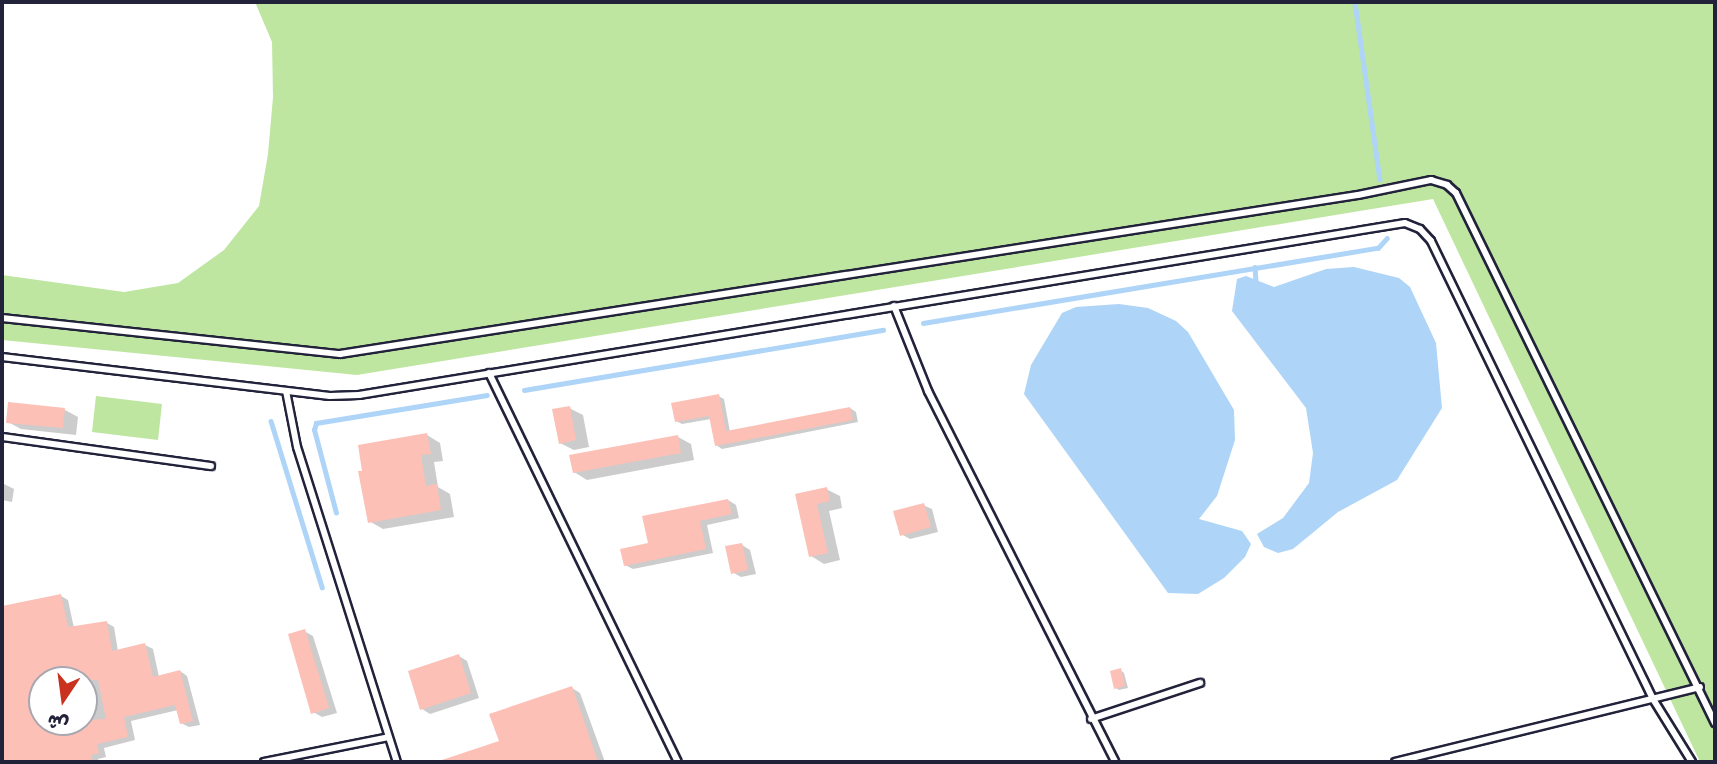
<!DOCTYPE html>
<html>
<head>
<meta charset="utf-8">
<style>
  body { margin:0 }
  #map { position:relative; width:1717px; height:764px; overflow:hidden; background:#fff; font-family:"Gochi Hand","Playpen Sans Arabic",sans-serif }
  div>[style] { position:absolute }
  .green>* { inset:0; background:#bee6a1 }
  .water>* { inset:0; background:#aed4f7 }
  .shadow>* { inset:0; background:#0003 }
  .stream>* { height:4.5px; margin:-2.25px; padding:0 2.25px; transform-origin:2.25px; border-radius:2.25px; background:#aed4f7 }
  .building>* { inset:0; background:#fcc0b6 }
  .roads { filter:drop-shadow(2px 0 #22223b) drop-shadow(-2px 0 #22223b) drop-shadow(0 2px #22223b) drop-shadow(0 -2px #22223b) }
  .service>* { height:6px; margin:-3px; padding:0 3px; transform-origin:3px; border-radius:3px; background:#fff }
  span { translate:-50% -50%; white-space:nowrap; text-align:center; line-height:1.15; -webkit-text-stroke:5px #fff; paint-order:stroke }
  .frame { position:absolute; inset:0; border:4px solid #22223b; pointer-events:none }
  .north { position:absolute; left:28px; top:666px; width:70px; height:70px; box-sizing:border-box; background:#fff; border:2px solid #a7a7b1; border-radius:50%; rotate:193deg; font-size:19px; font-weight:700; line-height:28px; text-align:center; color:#22223b }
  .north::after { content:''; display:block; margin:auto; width:24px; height:32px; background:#c8321e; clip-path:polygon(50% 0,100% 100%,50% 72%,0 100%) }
</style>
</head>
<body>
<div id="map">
  <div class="green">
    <div style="clip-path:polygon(255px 2px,1715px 2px,1715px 762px,1700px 762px,1433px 199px,357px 375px,2px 340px,2px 275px,124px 292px,178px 283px,224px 250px,259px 206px,268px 154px,273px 97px,272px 42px)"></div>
    <div style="clip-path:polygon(96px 396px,162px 404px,158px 440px,92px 432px)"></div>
  </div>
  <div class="water">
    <div style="clip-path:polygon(1354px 267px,1399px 278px,1410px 287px,1436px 343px,1442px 408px,1397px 480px,1338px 512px,1293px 549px,1278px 553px,1264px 547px,1257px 534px,1283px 518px,1309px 483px,1313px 453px,1306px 408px,1232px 311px,1237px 279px,1246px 276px,1274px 287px,1326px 269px)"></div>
    <div style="clip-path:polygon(1119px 304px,1148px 308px,1176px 321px,1188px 332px,1234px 410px,1235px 440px,1217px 496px,1199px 519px,1242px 531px,1251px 544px,1245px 557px,1224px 578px,1198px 594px,1168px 593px,1024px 394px,1031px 365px,1062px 313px,1076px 307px)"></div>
  </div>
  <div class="shadow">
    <div style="clip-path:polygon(718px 396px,724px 399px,730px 432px,850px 408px,856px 412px,858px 422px,722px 449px,716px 445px,711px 419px,682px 424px,676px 421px)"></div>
    <div style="clip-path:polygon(569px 408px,583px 415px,589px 447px,574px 450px,560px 443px)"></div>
    <div style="clip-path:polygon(65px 410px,78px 417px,76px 435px,21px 429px,8px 422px)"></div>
    <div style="clip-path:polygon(427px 435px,440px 443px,443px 461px,434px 462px,438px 487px,450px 494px,454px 517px,383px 529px,369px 521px)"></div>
    <div style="clip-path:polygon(678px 437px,691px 444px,694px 460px,587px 480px,574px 472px)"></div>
    <div style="clip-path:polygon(2px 483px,14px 489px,12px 502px,2px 500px)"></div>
    <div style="clip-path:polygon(826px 489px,840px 496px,842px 508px,829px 511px,840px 560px,824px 564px,811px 556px,797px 495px)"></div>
    <div style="clip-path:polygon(728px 500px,736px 505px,739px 518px,707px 525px,713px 553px,633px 569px,625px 565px,650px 544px)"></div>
    <div style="clip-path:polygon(923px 505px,932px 509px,938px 532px,910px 539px,901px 534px)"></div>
    <div style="clip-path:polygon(742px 545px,750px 550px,756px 574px,741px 577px,732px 572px)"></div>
    <div style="clip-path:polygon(evenodd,61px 596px,68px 600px,74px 628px,107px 623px,114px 627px,118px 651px,145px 645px,153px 649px,159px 677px,180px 671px,187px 676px,200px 725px,189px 727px,181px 723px,178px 710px,131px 721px,135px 740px,104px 748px,106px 757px,98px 759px,99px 762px,2px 762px,2px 608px,61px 596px,42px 680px,84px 680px,84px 722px,42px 722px,42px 680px)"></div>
    <div style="clip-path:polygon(304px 631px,313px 636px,337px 713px,322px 717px,313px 712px)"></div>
    <div style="clip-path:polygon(459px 656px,467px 661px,479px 698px,430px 714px,422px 709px)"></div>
    <div style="clip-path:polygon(1120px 670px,1124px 673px,1128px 688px,1119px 690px,1116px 688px)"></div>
    <div style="clip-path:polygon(572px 688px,580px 693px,605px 762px,440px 762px,501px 743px)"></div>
  </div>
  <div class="stream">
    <div style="left:1355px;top:2px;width:179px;rotate:82deg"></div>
    <div style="left:1255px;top:267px;width:13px;rotate:86deg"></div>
    <div style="left:923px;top:323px;width:461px;rotate:-9.4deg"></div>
    <div style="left:1378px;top:248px;width:13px;rotate:-48deg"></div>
    <div style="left:524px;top:390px;width:364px;rotate:-9.5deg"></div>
    <div style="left:271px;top:421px;width:174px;rotate:72.9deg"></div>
    <div style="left:336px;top:513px;width:86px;rotate:-104.8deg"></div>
    <div style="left:314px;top:430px;width:7px;rotate:-74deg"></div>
    <div style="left:316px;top:423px;width:173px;rotate:-9.3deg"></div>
  </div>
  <div class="building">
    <div style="clip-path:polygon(719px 394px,726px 431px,850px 407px,853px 420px,715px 446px,709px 416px,675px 422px,671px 403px)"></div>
    <div style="clip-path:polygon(8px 402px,65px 408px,63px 428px,6px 423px)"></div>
    <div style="clip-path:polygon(570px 406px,576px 440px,559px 444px,552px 409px)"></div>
    <div style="clip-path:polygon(427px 433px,431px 454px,421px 455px,426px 486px,437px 484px,441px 510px,368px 523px,358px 471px,362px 471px,358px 445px)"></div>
    <div style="clip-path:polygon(678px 435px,681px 453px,573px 473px,569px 455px)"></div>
    <div style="clip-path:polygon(827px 487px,830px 501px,817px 504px,828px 553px,809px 557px,795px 494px)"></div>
    <div style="clip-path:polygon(728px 499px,732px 514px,700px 521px,706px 549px,624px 566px,620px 549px,648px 543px,642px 516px)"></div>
    <div style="clip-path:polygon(924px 503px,931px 527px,900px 536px,893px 511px)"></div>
    <div style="clip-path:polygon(742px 543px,748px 570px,731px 574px,725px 546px)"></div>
    <div style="clip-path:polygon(evenodd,61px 594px,68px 627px,107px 621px,112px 651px,145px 643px,153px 677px,180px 670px,193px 721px,180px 724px,175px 705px,124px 717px,128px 737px,97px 744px,99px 753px,91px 755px,93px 762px,2px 762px,2px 606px,61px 594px,42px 680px,98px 680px,106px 719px,42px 722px,42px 680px)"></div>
    <div style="clip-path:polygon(305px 629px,329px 708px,311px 714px,288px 634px)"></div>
    <div style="clip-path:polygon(459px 654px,471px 693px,420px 710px,408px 671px)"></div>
    <div style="clip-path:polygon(1121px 668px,1125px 686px,1114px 689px,1110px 671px)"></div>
    <div style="clip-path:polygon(572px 686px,598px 762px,442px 762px,442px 760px,499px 741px,489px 714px)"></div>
  </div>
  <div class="roads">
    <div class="service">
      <div style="left:894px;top:306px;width:92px;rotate:68.2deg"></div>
      <div style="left:928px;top:391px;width:415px;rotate:63.2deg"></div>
      <div style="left:2px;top:318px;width:340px;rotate:6.1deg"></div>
      <div style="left:340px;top:354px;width:1030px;rotate:-8.88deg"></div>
      <div style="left:1358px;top:195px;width:75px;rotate:-11.6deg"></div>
      <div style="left:1431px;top:180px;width:17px;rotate:17deg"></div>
      <div style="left:1447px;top:185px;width:12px;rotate:42deg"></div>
      <div style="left:1456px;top:193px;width:590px;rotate:63.96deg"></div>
      <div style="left:2px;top:357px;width:330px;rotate:6.8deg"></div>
      <div style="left:330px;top:396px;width:29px;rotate:-2deg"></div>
      <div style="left:359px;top:395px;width:1060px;rotate:-9.34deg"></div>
      <div style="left:1405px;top:223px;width:16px;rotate:22deg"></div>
      <div style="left:1420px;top:229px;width:16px;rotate:47deg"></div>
      <div style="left:1431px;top:241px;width:509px;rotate:64.14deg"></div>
      <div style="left:1653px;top:699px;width:74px;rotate:58.2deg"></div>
      <div style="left:489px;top:373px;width:432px;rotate:64.1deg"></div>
      <div style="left:286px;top:391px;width:57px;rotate:78.9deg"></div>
      <div style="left:297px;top:447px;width:330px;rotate:72.4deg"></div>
      <div style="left:2px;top:437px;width:211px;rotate:7.9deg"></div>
      <div style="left:1091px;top:719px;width:115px;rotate:-18.3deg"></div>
      <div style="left:264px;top:762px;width:127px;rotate:-11.3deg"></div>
      <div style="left:1395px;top:762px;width:314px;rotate:-13.8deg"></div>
    </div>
  </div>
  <div class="frame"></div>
  <div class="north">ش</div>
</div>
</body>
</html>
